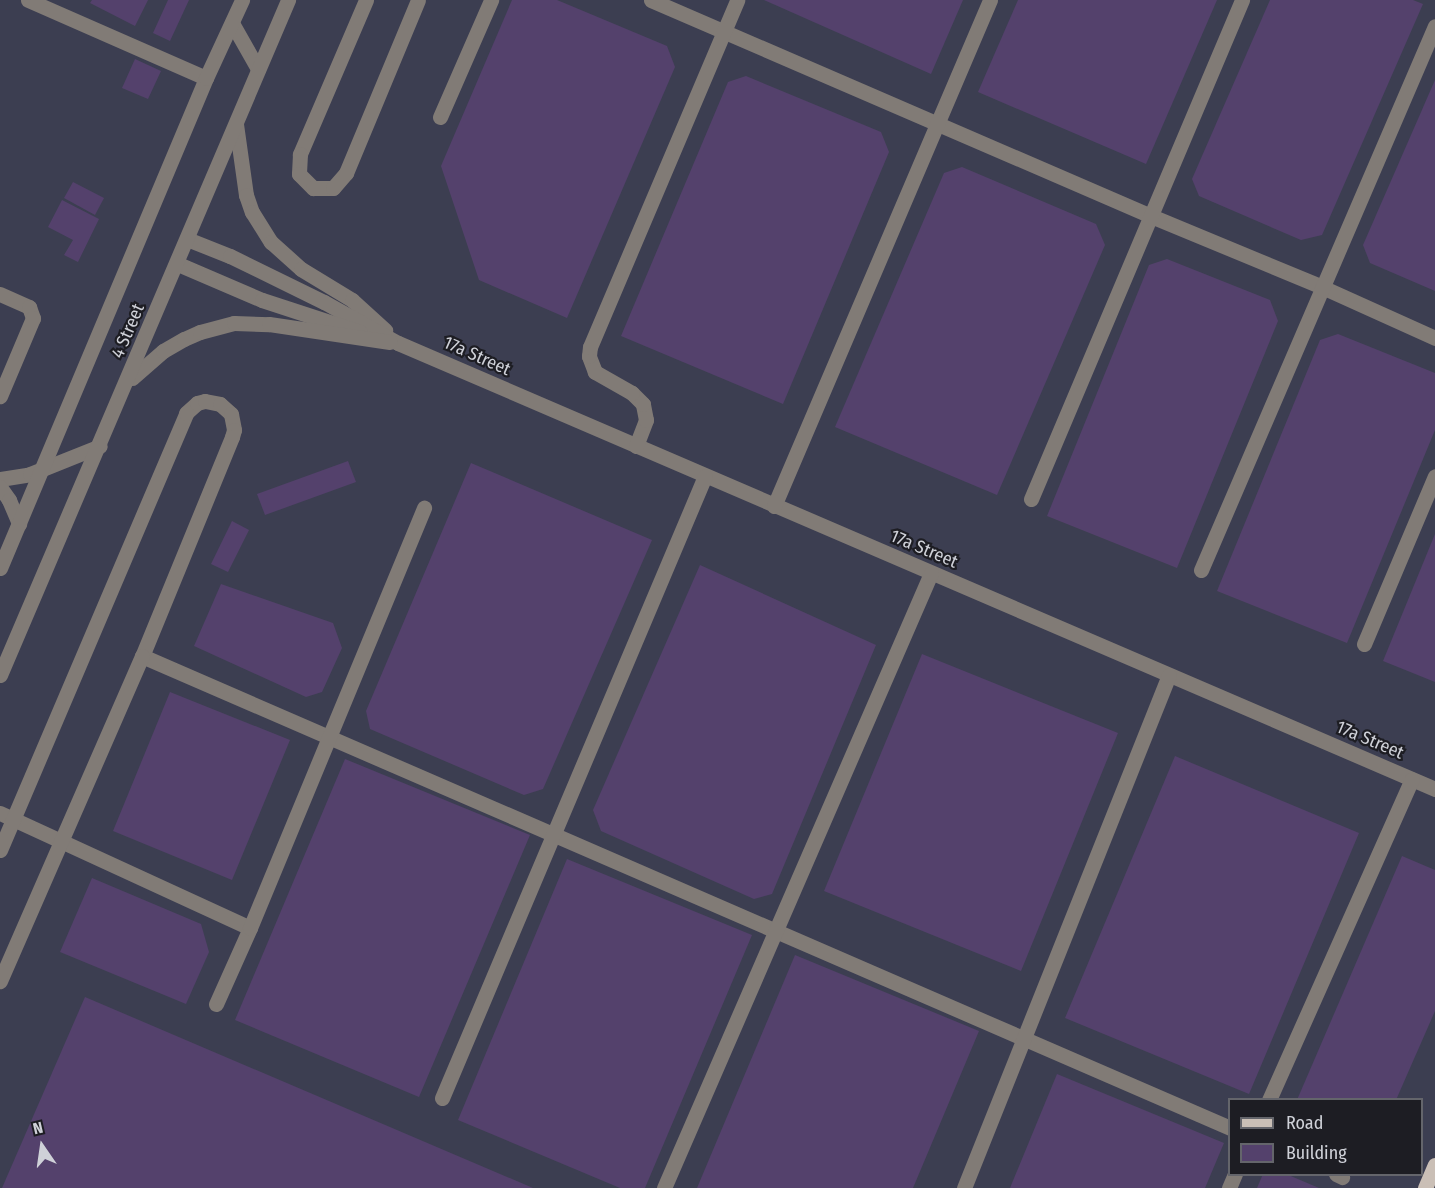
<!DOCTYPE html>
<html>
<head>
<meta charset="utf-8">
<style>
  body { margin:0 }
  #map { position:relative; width:1435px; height:1188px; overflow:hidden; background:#343541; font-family:"Fira Sans Condensed",sans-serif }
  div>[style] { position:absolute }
  .built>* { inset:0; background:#3c3e51 }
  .building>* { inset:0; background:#54416c }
  .minor>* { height:15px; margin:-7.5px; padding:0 7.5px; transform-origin:7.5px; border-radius:7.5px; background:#817b76 }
  .major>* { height:15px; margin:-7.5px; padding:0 7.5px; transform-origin:7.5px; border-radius:7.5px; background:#cabfb6 }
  span { translate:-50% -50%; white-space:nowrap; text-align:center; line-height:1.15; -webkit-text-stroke:4.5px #1d1d23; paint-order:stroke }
  .street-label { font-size:18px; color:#cfd1d8 }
  .legend { position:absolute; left:1228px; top:1098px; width:195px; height:78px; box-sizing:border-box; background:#1d1d23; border:2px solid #64656b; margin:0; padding:8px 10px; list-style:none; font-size:18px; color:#cfd1d8 }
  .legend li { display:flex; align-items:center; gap:12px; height:30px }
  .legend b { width:30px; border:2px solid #64656b }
  .north { position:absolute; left:12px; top:1116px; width:60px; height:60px; -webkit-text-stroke:4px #1d1d23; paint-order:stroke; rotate:347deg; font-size:16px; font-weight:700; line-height:24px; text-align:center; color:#cfd1d8 }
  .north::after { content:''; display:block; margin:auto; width:21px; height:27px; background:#cfd1d8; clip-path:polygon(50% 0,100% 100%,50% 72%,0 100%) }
</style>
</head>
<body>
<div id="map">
  <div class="built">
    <div style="clip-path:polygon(evenodd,0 0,1435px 0,1435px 1188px,0 1188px,0 0,1230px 1100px,1422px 1100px,1422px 1174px,1230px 1174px,1230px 1100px)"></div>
  </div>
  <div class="building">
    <div style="clip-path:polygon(92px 0,148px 0,135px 26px,90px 3px)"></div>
    <div style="clip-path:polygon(168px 0,189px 0,170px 41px,153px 33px)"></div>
    <div style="clip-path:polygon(512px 0,557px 0,667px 46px,675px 67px,567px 318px,479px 280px,441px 166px)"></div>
    <div style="clip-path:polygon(764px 0,963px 0,931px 74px)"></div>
    <div style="clip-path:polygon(1018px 0,1217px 0,1146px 164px,978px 92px)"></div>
    <div style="clip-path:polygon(1270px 0,1413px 0,1423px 4px,1322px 235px,1301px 240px,1199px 196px,1192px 179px)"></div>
    <div style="clip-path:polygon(135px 59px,161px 71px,148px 99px,122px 88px)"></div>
    <div style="clip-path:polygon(746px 76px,881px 132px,889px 152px,783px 404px,621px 336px,728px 82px)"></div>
    <div style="clip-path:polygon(1435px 80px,1435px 291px,1370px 263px,1363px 245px)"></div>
    <div style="clip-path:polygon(962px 167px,1096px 224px,1105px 245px,997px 495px,835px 427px,944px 173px)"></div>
    <div style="clip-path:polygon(73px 182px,104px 198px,95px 215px,64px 198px)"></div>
    <div style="clip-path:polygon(62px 200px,99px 219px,78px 262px,64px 255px,73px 240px,48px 227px)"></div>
    <div style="clip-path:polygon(1167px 259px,1270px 300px,1278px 321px,1177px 568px,1047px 516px,1149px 265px)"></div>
    <div style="clip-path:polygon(1338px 334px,1435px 373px,1435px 430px,1347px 643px,1217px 591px,1320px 340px)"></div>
    <div style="clip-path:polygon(348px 461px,356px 482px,265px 515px,257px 494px)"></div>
    <div style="clip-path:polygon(471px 463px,652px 540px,543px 789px,524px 795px,370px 729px,366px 711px)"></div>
    <div style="clip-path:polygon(232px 521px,249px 530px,228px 572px,211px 564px)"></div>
    <div style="clip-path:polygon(1435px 534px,1435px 682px,1383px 661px)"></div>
    <div style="clip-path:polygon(700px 565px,876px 645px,772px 894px,754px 899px,601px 831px,593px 810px)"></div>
    <div style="clip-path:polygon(221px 584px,333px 623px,342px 648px,322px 692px,306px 697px,194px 646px)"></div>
    <div style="clip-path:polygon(922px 654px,1118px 733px,1021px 971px,824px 891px)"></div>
    <div style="clip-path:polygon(170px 692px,290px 740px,232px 880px,113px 831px)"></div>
    <div style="clip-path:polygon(1175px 756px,1359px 833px,1249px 1094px,1065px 1018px)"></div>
    <div style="clip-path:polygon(345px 759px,530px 835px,419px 1097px,235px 1020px)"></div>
    <div style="clip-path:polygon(1402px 856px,1435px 870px,1435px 1011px,1396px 1100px,1297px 1100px)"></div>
    <div style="clip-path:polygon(567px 859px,752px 935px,645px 1188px,620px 1188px,458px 1120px)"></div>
    <div style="clip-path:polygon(92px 878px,201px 924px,209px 952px,186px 1004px,60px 952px)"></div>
    <div style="clip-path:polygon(795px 955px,979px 1031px,913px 1188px,697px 1188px)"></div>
    <div style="clip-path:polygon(85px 997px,533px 1188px,2px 1188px)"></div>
    <div style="clip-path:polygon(1057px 1074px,1224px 1143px,1205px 1188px,1010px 1188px)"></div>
    <div style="clip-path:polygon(1263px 1174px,1286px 1174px,1319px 1188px,1257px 1188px)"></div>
  </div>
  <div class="minor">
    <div style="left:28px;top:0;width:194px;rotate:23.7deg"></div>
    <div style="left:366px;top:0;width:168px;rotate:113.2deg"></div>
    <div style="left:300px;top:154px;width:20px;rotate:93deg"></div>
    <div style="left:299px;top:174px;width:20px;rotate:45deg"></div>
    <div style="left:313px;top:188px;width:20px"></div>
    <div style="left:333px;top:188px;width:20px;rotate:-49deg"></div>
    <div style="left:346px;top:173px;width:187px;rotate:-67.4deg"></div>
    <div style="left:651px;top:0;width:545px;rotate:23.36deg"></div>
    <div style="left:1151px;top:216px;width:185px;rotate:22.5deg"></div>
    <div style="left:1322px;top:287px;width:124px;rotate:24.3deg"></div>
    <div style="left:232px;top:23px;width:53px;rotate:60.5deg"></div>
    <div style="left:440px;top:117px;width:128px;rotate:-66.4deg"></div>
    <div style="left:236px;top:124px;width:72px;rotate:82deg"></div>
    <div style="left:246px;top:195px;width:18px;rotate:71deg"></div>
    <div style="left:252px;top:212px;width:36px;rotate:58deg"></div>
    <div style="left:271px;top:242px;width:40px;rotate:42deg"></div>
    <div style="left:301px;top:269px;width:60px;rotate:31.3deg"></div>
    <div style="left:352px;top:300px;width:45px;rotate:42.3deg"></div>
    <div style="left:187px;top:239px;width:46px;rotate:21.6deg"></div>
    <div style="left:230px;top:256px;width:105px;rotate:26.1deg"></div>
    <div style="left:324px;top:302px;width:85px;rotate:29deg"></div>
    <div style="left:398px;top:343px;width:1129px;rotate:23.27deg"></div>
    <div style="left:178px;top:264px;width:91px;rotate:23.2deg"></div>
    <div style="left:262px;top:300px;width:103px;rotate:18.1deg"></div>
    <div style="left:0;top:294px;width:32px;rotate:24deg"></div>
    <div style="left:29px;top:307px;width:12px;rotate:70deg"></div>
    <div style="left:33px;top:318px;width:85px;rotate:112.9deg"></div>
    <div style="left:132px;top:378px;width:41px;rotate:-41.1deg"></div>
    <div style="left:163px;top:351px;width:24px;rotate:-30deg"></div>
    <div style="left:184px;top:339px;width:17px;rotate:-24deg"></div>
    <div style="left:200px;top:332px;width:35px;rotate:-15deg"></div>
    <div style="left:234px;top:323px;width:35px;rotate:2deg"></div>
    <div style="left:269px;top:324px;width:122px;rotate:8.5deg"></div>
    <div style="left:636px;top:446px;width:28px;rotate:-69deg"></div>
    <div style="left:646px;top:420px;width:16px;rotate:-101deg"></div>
    <div style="left:643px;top:404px;width:16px;rotate:-135deg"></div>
    <div style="left:632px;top:393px;width:43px;rotate:-150.4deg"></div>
    <div style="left:595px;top:372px;width:17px;rotate:-111deg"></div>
    <div style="left:589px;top:356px;width:9px;rotate:-84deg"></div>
    <div style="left:590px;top:347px;width:377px;rotate:-67deg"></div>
    <div style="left:0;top:479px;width:30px;rotate:-9deg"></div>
    <div style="left:30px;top:474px;width:75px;rotate:-21.8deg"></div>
    <div style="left:0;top:487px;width:16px;rotate:55deg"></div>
    <div style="left:9px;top:500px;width:26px;rotate:67deg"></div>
    <div style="left:1031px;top:499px;width:542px;rotate:-67.08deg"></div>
    <div style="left:774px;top:506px;width:550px;rotate:-66.88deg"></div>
    <div style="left:0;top:568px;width:532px;rotate:-67.2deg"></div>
    <div style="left:206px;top:78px;width:86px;rotate:-65.2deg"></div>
    <div style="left:1201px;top:570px;width:592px;rotate:-66.73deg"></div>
    <div style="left:1364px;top:644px;width:182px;rotate:-67.1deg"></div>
    <div style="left:142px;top:656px;width:1186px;rotate:23.45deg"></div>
    <div style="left:0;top:675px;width:734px;rotate:-66.89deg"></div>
    <div style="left:0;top:813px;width:275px;rotate:24.7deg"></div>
    <div style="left:0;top:850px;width:475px;rotate:-66.9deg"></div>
    <div style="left:186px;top:413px;width:15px;rotate:-42deg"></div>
    <div style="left:197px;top:403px;width:8px;rotate:-14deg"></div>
    <div style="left:205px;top:401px;width:15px;rotate:11deg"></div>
    <div style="left:220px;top:404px;width:15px;rotate:42deg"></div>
    <div style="left:231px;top:414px;width:16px;rotate:79deg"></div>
    <div style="left:234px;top:430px;width:7px;rotate:106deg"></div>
    <div style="left:232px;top:437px;width:237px;rotate:112.3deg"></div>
    <div style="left:142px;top:656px;width:355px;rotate:113.6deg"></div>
    <div style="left:216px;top:1004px;width:83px;rotate:-65.9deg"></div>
    <div style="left:250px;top:928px;width:455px;rotate:-67.5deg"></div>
    <div style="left:442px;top:1098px;width:675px;rotate:-67.08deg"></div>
    <div style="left:1269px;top:1100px;width:351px;rotate:-66deg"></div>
    <div style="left:1336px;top:1174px;width:7px;rotate:27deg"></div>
    <div style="left:664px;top:1188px;width:670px;rotate:-66.53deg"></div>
    <div style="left:964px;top:1188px;width:552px;rotate:-68.22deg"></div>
    <div style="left:1229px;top:1188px;width:15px;rotate:-67deg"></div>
  </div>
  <div class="major">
    <div style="left:1425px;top:1188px;width:25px;rotate:-67deg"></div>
  </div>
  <div class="street-label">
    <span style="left:128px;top:331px;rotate:-67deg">4 Street</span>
    <span style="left:477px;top:356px;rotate:24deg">17a Street</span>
    <span style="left:924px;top:549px;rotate:23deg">17a Street</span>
    <span style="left:1370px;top:740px;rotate:23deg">17a Street</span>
  </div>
  <ul class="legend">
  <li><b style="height:8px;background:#cabfb6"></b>Road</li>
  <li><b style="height:16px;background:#54416c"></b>Building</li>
  </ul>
  <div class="north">N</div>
</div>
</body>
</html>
